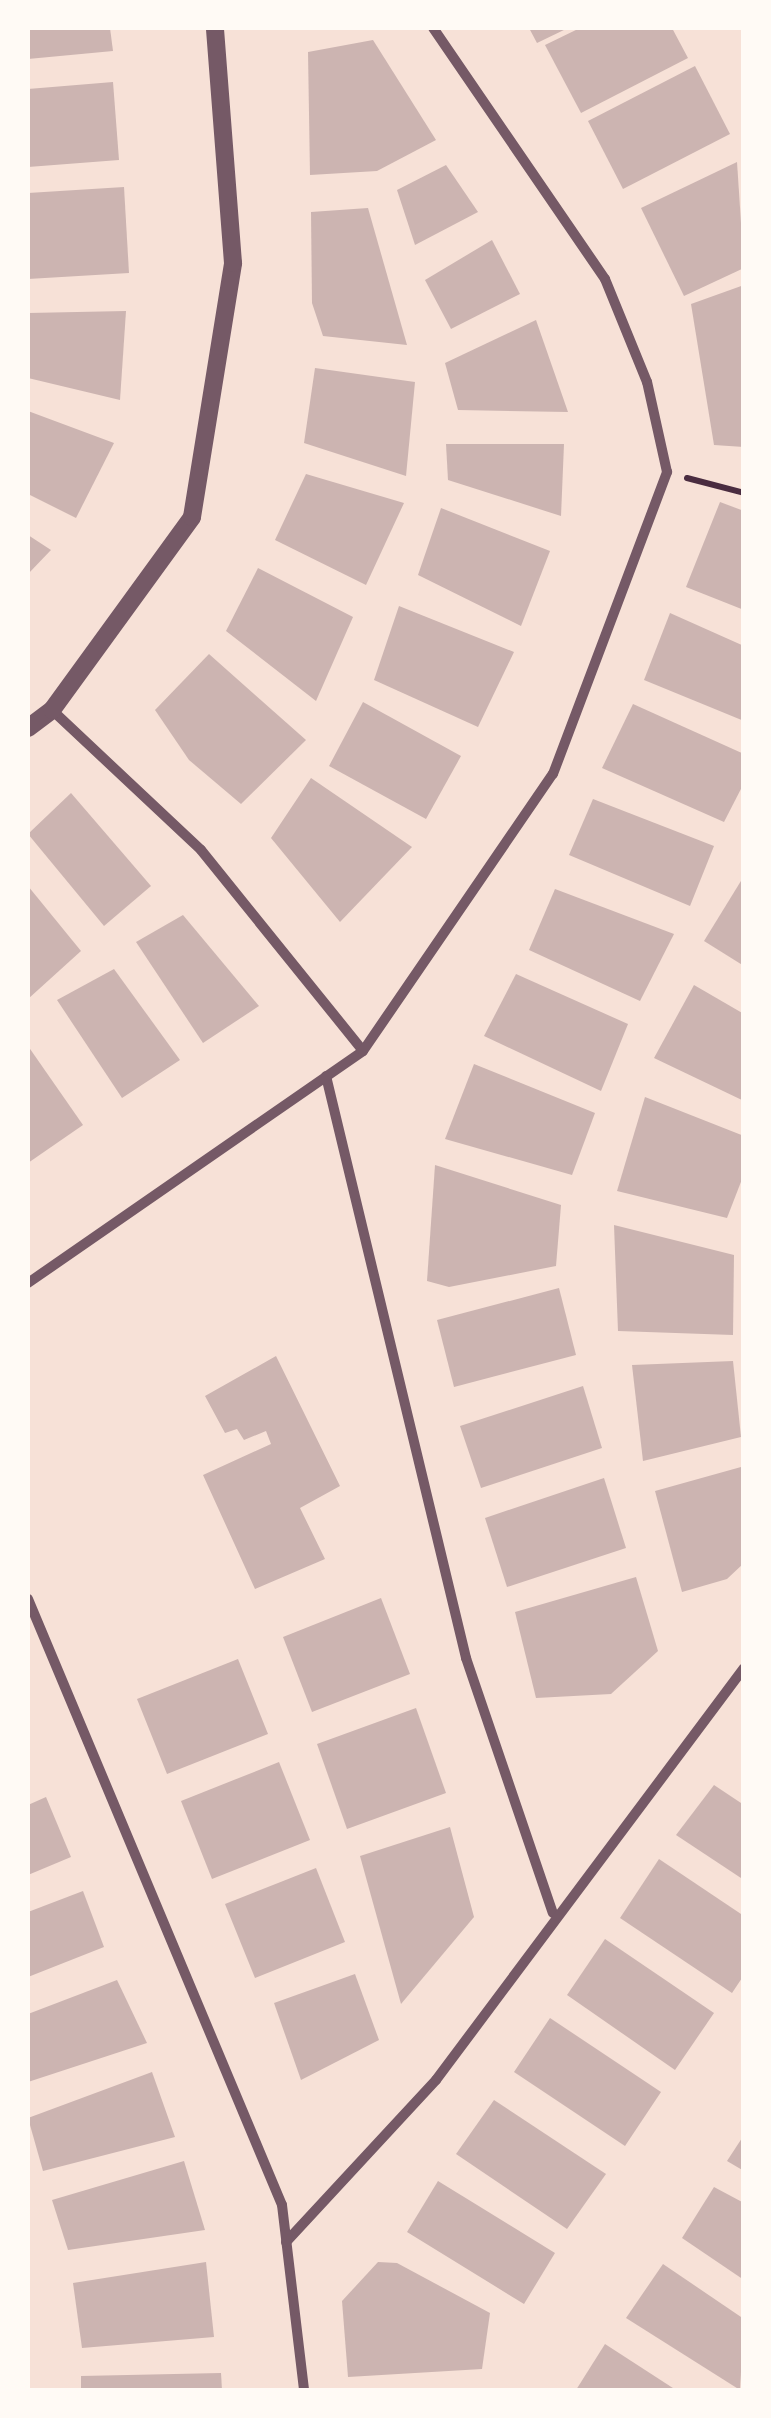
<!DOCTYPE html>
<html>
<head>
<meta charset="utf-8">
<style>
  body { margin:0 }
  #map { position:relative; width:771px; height:2418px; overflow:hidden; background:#f7e1d7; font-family:Manrope,sans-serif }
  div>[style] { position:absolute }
  .building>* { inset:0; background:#ccb4b1 }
  .path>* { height:6px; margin:-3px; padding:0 3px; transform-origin:3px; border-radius:3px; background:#4a2c40 }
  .minor>* { height:10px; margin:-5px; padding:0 5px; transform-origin:5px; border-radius:5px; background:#755966 }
  .tertiary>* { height:18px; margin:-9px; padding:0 9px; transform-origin:9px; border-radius:9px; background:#755966 }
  span { translate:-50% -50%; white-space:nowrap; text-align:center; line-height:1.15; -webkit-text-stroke:8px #fffaf5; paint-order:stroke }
  .frame { position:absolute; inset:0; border:30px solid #fffaf5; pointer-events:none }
</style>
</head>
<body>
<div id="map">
  <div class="building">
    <div style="clip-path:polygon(28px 28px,110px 28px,113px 51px,28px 59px)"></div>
    <div style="clip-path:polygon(529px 28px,568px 28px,537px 43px)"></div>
    <div style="clip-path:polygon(580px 28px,672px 28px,688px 58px,581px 113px,545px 45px)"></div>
    <div style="clip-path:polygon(373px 40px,436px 140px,377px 171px,310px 175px,308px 52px)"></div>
    <div style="clip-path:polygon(695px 66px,730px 134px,623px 189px,588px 121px)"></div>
    <div style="clip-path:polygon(113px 82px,119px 160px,28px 167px,28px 89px)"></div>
    <div style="clip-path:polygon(737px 162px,744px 268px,684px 296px,641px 208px)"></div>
    <div style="clip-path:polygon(446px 165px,478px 212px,415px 245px,397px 190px)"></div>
    <div style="clip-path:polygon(124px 187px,129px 273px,28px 279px,28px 193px)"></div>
    <div style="clip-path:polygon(368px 208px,407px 345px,323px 336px,312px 303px,311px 212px)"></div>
    <div style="clip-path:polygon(492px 240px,520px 294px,451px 329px,425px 280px)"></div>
    <div style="clip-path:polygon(744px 285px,744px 447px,714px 445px,691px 304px)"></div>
    <div style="clip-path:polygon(126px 311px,120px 400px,28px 378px,28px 313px)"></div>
    <div style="clip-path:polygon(536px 320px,568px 412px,458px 410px,445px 363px)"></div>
    <div style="clip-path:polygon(315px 368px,415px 382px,406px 476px,304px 443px)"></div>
    <div style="clip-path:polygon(28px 411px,114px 443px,76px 518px,28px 494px)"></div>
    <div style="clip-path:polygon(446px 444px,564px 444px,561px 516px,448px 480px)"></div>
    <div style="clip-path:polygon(306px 474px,404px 503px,366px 585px,275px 540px)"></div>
    <div style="clip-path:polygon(720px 502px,744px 511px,744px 610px,686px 587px)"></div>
    <div style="clip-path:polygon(441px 508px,550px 551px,521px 626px,418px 575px)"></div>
    <div style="clip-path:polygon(28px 535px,51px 550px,28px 574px)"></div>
    <div style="clip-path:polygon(258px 568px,353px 617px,316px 701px,226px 631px)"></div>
    <div style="clip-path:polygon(399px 606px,514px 652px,478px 727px,374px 680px)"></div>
    <div style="clip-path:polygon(670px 613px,744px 646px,744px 721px,644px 680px)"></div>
    <div style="clip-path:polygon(209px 654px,306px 740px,241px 804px,189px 760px,155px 710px)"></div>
    <div style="clip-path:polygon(363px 702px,461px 756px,426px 819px,329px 766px)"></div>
    <div style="clip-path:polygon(633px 704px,744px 754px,744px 783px,724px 822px,602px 768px)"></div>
    <div style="clip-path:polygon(311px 778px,412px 847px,340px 922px,271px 838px)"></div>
    <div style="clip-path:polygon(71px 793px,151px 886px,104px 926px,28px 834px)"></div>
    <div style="clip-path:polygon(593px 799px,714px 846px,690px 906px,569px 855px)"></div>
    <div style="clip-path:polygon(744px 876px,744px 966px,704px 941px)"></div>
    <div style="clip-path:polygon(28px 886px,81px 951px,28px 999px)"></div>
    <div style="clip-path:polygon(555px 889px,674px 934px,640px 1001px,529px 950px)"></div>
    <div style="clip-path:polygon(183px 915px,259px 1006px,203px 1043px,136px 942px)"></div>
    <div style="clip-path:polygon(114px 969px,180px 1060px,122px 1098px,57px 1000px)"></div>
    <div style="clip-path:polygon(516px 974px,628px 1024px,601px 1091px,484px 1036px)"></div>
    <div style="clip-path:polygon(694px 985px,744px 1014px,744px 1101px,654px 1058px)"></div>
    <div style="clip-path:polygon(28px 1046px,83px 1125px,28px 1163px)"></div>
    <div style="clip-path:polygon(474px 1064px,595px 1113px,572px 1175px,445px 1139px)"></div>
    <div style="clip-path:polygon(645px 1097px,744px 1136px,744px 1174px,727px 1218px,617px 1191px)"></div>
    <div style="clip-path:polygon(435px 1165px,561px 1205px,556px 1266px,449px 1287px,427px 1281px)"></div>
    <div style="clip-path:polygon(614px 1225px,734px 1255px,733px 1335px,618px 1331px)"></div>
    <div style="clip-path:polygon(559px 1288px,576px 1355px,454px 1387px,437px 1320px)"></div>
    <div style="clip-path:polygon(276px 1356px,340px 1486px,300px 1508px,325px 1559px,255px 1589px,203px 1475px,271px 1444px,266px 1431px,244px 1440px,237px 1429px,225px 1433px,205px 1396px)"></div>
    <div style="clip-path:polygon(733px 1361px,741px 1437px,643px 1461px,632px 1365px)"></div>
    <div style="clip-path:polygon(583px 1386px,602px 1448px,481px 1488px,460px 1426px)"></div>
    <div style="clip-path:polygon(741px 1467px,744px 1563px,727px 1579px,682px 1592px,655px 1491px)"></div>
    <div style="clip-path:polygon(604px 1478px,626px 1548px,507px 1587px,485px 1518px)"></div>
    <div style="clip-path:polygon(636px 1577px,658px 1651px,611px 1694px,536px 1698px,515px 1612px)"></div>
    <div style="clip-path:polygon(381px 1598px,410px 1674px,312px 1712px,283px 1637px)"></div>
    <div style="clip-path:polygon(238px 1659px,268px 1734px,167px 1774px,137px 1699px)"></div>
    <div style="clip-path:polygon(416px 1708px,446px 1793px,347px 1829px,317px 1744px)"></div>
    <div style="clip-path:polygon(279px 1762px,310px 1840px,212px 1879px,181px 1801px)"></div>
    <div style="clip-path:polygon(714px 1785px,744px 1805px,744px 1880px,676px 1835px)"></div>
    <div style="clip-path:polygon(46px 1797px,71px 1857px,28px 1875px,28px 1805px)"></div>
    <div style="clip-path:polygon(450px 1827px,474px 1917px,401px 2004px,360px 1856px)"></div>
    <div style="clip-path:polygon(659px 1859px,744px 1916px,744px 1975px,732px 1993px,620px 1918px)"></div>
    <div style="clip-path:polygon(316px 1868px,345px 1942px,255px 1978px,225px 1904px)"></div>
    <div style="clip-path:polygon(83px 1891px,104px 1947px,28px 1977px,28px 1912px)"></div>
    <div style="clip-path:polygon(605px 1939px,714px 2013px,675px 2070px,567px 1995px)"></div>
    <div style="clip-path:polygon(355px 1974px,379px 2040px,301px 2080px,274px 2003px)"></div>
    <div style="clip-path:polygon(117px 1980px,147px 2043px,28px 2082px,28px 2014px)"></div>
    <div style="clip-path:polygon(550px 2018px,661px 2092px,625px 2146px,514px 2072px)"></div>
    <div style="clip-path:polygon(152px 2072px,175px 2137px,43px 2171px,28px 2118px)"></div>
    <div style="clip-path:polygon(494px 2100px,606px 2174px,567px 2229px,456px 2154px)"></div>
    <div style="clip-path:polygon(744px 2135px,744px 2171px,727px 2161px)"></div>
    <div style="clip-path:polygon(184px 2161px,205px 2230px,68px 2250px,52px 2200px)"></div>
    <div style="clip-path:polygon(438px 2181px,555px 2253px,524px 2304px,407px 2232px)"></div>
    <div style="clip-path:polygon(714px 2187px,744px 2203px,744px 2280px,682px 2238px)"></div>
    <div style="clip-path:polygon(206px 2262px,214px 2337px,82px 2348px,73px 2283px)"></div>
    <div style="clip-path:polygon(378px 2262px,397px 2263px,490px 2313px,482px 2369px,348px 2377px,342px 2301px)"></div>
    <div style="clip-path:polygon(663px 2264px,744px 2319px,740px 2390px,626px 2318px)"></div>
    <div style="clip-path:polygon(605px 2344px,676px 2390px,576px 2390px)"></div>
    <div style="clip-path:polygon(221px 2373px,222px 2390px,81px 2390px,81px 2376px)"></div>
  </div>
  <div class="path">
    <div style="left:687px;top:478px;width:59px;rotate:14.7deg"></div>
  </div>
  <div class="minor">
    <div style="left:52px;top:710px;width:204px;rotate:43.2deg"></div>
    <div style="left:201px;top:850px;width:258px;rotate:51.1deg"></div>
    <div style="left:326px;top:1076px;width:599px;rotate:76.47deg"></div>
    <div style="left:466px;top:1658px;width:269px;rotate:71.2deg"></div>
    <div style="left:28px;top:1283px;width:407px;rotate:-34.7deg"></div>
    <div style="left:363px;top:1051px;width:336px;rotate:-55.6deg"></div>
    <div style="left:553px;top:774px;width:323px;rotate:-69.3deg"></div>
    <div style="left:667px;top:472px;width:92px;rotate:-102.5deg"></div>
    <div style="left:647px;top:382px;width:111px;rotate:-112.2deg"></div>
    <div style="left:605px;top:279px;width:304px;rotate:-124.4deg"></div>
    <div style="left:28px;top:1599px;width:657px;rotate:67.26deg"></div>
    <div style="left:282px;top:2205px;width:186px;rotate:83.2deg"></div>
    <div style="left:286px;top:2242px;width:221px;rotate:-47.2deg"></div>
    <div style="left:436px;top:2080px;width:514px;rotate:-53.22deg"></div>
  </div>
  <div class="tertiary">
    <div style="left:28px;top:728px;width:30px;rotate:-37deg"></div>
    <div style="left:52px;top:710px;width:238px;rotate:-54deg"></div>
    <div style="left:192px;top:517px;width:257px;rotate:-80.8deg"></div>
    <div style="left:233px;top:263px;width:236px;rotate:-94.4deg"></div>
  </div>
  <div class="frame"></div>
</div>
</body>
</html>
